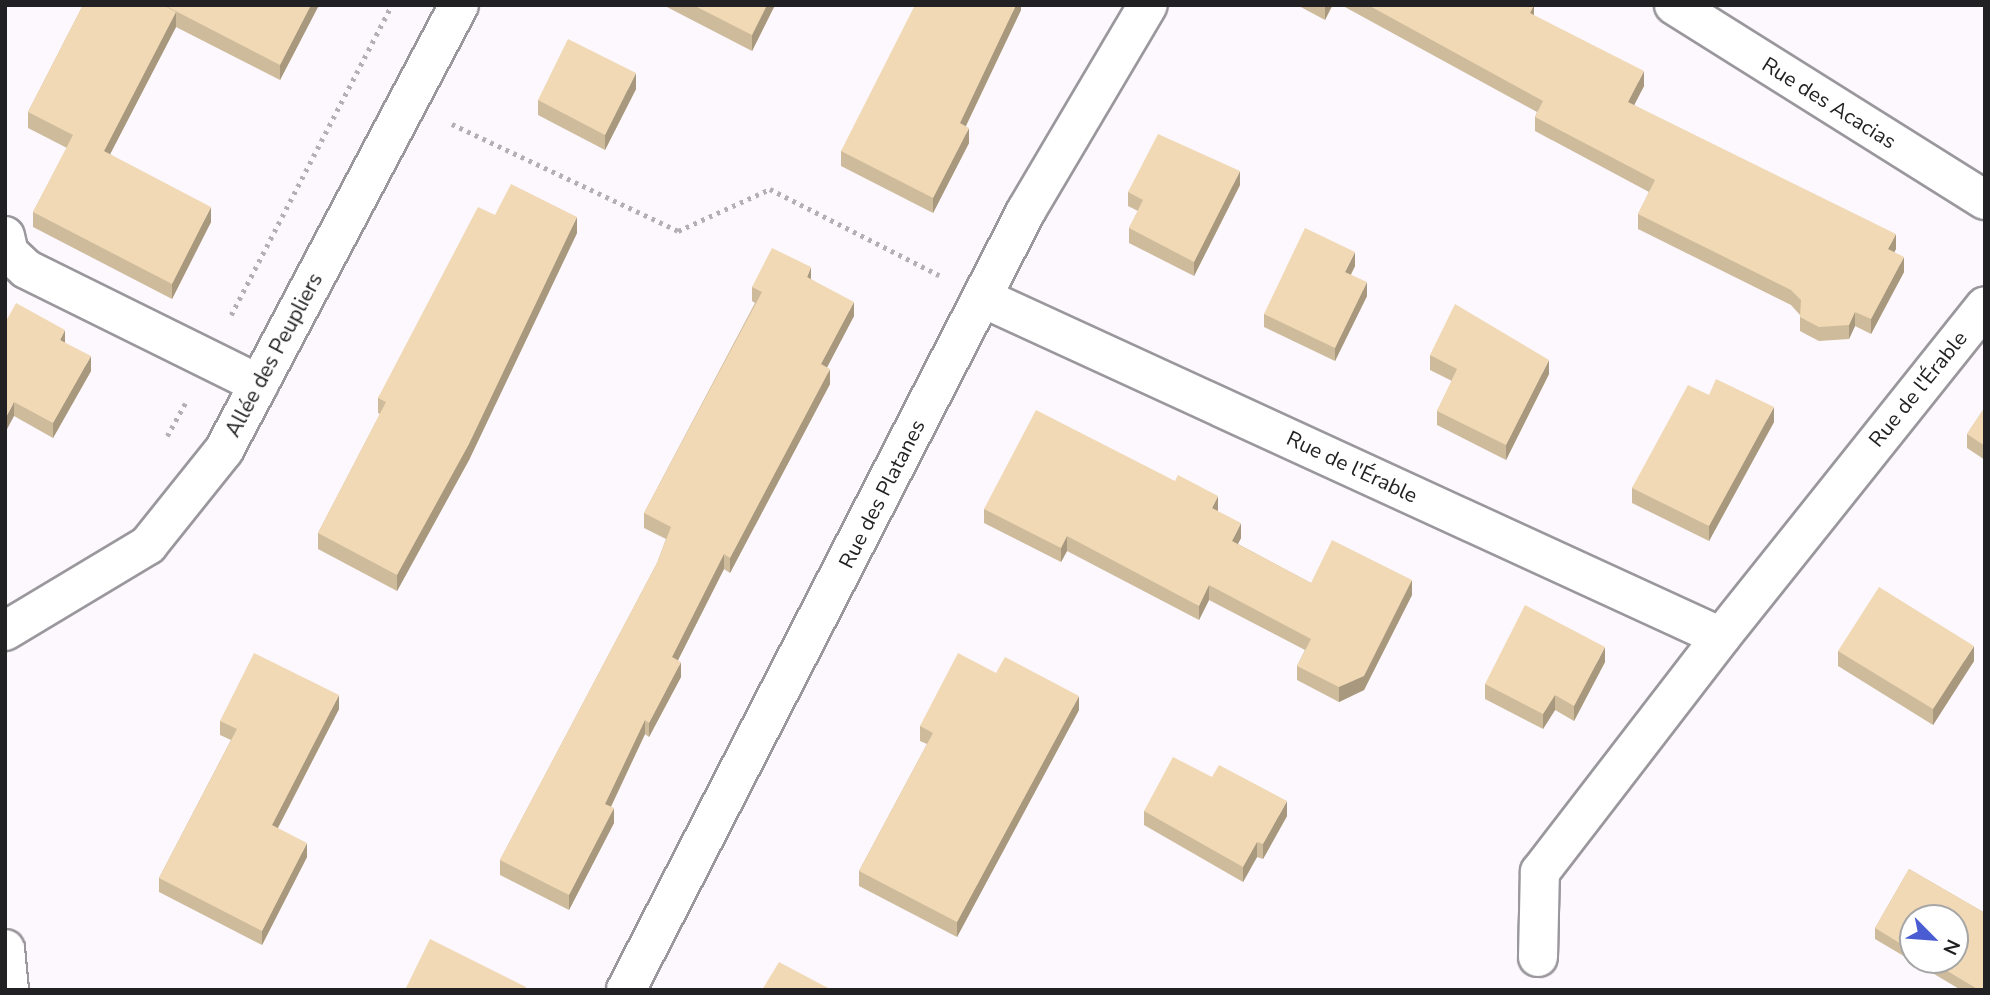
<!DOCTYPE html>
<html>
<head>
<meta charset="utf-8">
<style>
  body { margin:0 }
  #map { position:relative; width:1990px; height:995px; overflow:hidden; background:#fcf8fe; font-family:"Nunito Sans",sans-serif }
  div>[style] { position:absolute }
  .path>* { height:4.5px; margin-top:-2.25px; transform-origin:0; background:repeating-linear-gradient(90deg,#b3b0b4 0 3.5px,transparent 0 8.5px) }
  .roads { filter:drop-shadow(2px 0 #9a979d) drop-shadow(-2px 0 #9a979d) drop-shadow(0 2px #9a979d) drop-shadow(0 -2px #9a979d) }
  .minor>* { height:38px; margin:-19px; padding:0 19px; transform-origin:19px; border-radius:19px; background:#fff }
  .wall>* { inset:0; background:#cebb9b }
  .shaded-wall>* { inset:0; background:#a8987e }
  .building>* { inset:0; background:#f0d9b4 }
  span { translate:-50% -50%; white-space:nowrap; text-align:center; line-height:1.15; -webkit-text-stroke:5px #fff; paint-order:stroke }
  .street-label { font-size:21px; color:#212022 }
  .frame { position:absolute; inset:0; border:7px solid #212022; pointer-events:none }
  .north { position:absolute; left:1899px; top:904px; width:70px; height:70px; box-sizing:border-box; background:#fff; border:2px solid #a6a6a7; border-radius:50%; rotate:115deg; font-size:19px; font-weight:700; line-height:28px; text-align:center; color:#212022 }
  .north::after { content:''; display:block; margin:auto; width:24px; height:32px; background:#4a5cd1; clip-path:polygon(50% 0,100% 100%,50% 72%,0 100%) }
</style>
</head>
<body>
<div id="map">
  <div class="path">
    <div style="left:452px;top:124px;width:250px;rotate:25.3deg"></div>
    <div style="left:678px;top:231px;width:101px;rotate:-24.5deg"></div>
    <div style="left:770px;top:189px;width:190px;rotate:27deg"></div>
    <div style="left:231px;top:315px;width:349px;rotate:-62.6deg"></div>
    <div style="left:167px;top:436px;width:38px;rotate:-61deg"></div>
  </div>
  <div class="roads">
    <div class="minor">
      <div style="left:1674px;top:5px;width:367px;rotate:32.1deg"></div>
      <div style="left:5px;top:236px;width:17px;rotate:77deg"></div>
      <div style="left:9px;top:253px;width:23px;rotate:43deg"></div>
      <div style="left:26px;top:269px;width:260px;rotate:26.3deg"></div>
      <div style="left:983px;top:298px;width:812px;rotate:24.67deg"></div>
      <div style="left:1721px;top:637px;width:423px;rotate:-51.4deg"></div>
      <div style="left:5px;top:631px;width:167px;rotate:-31deg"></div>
      <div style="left:148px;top:545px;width:122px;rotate:-51.3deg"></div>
      <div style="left:224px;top:450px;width:503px;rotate:-62.16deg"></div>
      <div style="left:5px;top:949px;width:41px;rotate:84.4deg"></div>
      <div style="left:1538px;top:957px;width:85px;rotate:-88.7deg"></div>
      <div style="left:1540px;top:872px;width:297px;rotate:-52.4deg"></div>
      <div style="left:626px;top:990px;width:876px;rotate:-62.82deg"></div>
      <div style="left:1026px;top:211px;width:239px;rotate:-59.4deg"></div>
    </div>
  </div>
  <div class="wall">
    <div style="clip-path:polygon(83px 5px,319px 5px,280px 80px,176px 27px,110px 154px,211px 222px,172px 299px,33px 227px,33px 212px,67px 148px,28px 128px,28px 112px)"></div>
    <div style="clip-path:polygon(663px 5px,775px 5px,752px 51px)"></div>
    <div style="clip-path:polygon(1021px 5px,1021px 10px,966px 126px,969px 143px,933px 213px,841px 166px,841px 151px)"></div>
    <div style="clip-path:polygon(1297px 5px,1534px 5px,1534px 16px,1644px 86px,1634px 105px,1896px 249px,1894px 252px,1904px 272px,1871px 334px,1855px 326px,1849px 339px,1819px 341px,1800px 331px,1800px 315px,1791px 305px,1638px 229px,1638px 214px,1649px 192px,1535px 131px,1535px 117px,1537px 112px,1343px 6px,1332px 7px,1325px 20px)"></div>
    <div style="clip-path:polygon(636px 89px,605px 150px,538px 115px,538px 100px)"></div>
    <div style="clip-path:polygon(1240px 185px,1194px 276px,1129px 243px,1129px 228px,1138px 211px,1128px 206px,1128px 192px)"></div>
    <div style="clip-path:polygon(495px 215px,577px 233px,469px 460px,397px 591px,318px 549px,318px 533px,380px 414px,378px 413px,378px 398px)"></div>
    <div style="clip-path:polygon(1355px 266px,1351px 275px,1367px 296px,1335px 361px,1264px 327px,1264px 314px)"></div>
    <div style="clip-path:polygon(811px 279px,854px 316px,827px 367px,830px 384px,730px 573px,724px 569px,678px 660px,681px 677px,649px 737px,645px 734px,611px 807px,614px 823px,569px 910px,500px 875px,500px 860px,657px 563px,666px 539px,644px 528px,644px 513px,755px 303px,752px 301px,752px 287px)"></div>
    <div style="clip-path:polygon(5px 323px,65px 343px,91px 371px,53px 438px,14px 416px)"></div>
    <div style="clip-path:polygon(1430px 355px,1549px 374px,1506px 460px,1437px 425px,1437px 411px,1452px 381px,1430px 370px)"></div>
    <div style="clip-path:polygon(1709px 395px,1774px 422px,1709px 541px,1632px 503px,1632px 488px)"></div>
    <div style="clip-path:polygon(1985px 407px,1985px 460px,1967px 448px,1967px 434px)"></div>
    <div style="clip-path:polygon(984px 509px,1241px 538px,1238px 544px,1311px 583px,1412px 595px,1364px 690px,1339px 702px,1297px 680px,1297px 666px,1305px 650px,1209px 600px,1199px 620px,1067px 551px,1061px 562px,984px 523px)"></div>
    <div style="clip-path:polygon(1838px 651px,1974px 661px,1933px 725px,1838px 666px)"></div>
    <div style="clip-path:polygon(1605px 662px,1574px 721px,1555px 710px,1543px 729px,1485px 699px,1485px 684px)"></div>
    <div style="clip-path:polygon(996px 673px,1079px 710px,957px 937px,859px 886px,859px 871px,927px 744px,920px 741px,920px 726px)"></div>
    <div style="clip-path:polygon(339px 709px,278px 828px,307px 857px,262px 945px,159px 892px,159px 878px,231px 740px,220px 735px,220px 721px)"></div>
    <div style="clip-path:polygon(1144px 811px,1287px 816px,1263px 859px,1257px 857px,1243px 882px,1144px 825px)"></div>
    <div style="clip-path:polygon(evenodd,1909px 869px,1985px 913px,1985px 990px,1961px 990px,1875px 939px,1875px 928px,1909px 869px,1913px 918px,1955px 918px,1955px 960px,1913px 960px,1913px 918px)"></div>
  </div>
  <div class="shaded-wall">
    <div style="clip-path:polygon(311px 5px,319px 5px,280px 80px,280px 65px)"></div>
    <div style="clip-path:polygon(767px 5px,775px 5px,752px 51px,752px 35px)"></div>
    <div style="clip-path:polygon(1016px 5px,1021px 5px,1021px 10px,960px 138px,960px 123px)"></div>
    <div style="clip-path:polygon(1325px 5px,1332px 5px,1325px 20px)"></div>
    <div style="clip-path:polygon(1534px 5px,1534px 20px,1530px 13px)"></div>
    <div style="clip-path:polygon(176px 12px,176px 27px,104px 166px,104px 151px)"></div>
    <div style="clip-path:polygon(1644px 71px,1644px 86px,1628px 117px,1628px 102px)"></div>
    <div style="clip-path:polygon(636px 73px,636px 89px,605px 150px,605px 135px)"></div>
    <div style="clip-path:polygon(969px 128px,969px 143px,933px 213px,933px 198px)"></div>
    <div style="clip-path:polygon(1240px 171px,1240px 185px,1194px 276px,1194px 262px)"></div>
    <div style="clip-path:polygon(211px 207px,211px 222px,172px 299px,172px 284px)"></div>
    <div style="clip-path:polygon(577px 217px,577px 233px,469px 460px,397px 591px,397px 575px)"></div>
    <div style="clip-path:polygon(1896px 234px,1896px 249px,1888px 264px,1888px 249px)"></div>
    <div style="clip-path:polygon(1355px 252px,1355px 266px,1345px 285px,1345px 272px)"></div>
    <div style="clip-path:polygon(1904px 257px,1904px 272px,1871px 334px,1871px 319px)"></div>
    <div style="clip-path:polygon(811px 267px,811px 282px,807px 277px)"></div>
    <div style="clip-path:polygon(1367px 282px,1367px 296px,1335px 361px,1335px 348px)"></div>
    <div style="clip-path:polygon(854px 302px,854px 316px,821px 379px,821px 364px)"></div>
    <div style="clip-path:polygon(1855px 312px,1855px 326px,1849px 339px,1849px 325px)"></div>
    <div style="clip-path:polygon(65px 330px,65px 344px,60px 340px)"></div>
    <div style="clip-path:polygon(91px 356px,91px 371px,53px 438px,53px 423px)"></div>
    <div style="clip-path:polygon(1549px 360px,1549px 374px,1506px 460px,1506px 445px)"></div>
    <div style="clip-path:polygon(830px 369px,830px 384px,730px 573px,730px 558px)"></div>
    <div style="clip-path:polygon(14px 402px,14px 416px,5px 433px,5px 419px)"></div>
    <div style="clip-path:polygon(1774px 407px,1774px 422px,1709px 541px,1709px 526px)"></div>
    <div style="clip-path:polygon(1218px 496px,1218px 510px,1212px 522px,1212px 508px)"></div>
    <div style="clip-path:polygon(1241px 523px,1241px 538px,1232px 555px,1232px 541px)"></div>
    <div style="clip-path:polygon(1067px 536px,1067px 551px,1061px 562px,1061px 548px)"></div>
    <div style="clip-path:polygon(724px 554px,724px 569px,672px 672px,672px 657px)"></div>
    <div style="clip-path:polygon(1412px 580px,1412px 595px,1364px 690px,1339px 702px,1339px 687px)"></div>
    <div style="clip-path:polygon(1209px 585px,1209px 600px,1199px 620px,1199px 606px)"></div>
    <div style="clip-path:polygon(1974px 646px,1974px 661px,1933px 725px,1933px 709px)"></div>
    <div style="clip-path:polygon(1605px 647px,1605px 662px,1574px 721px,1574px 706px)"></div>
    <div style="clip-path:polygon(681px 662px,681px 677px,649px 737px,649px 723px)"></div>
    <div style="clip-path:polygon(339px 695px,339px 709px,272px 839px,272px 825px)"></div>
    <div style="clip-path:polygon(1555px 695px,1555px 710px,1543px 729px,1543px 714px)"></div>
    <div style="clip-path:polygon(1079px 696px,1079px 710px,957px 937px,957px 922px)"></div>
    <div style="clip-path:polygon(645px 720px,645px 734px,605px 819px,605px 804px)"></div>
    <div style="clip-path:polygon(1287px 801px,1287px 816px,1263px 859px,1263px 844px)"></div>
    <div style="clip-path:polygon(614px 808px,614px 823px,569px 910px,569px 895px)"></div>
    <div style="clip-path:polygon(1257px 842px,1257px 857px,1243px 882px,1243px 867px)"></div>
    <div style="clip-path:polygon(307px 843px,307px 857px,262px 945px,262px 931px)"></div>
  </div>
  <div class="building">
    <div style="clip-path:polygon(83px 5px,163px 5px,176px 12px,104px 151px,211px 207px,172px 284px,33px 212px,73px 135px,28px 112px)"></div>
    <div style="clip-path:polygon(164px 5px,311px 5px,280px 65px)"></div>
    <div style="clip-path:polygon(693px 5px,767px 5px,752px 35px)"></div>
    <div style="clip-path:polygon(915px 5px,1016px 5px,960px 123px,969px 128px,933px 198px,841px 151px)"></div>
    <div style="clip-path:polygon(1368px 5px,1534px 5px,1530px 13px,1644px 71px,1628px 102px,1896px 234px,1888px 249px,1904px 257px,1871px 319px,1855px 312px,1849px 325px,1819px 327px,1800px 317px,1801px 300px,1791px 290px,1638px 214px,1655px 180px,1535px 117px,1543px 101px)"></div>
    <div style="clip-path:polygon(568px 39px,636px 73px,605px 135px,538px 100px)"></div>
    <div style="clip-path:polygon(1158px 134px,1240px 171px,1194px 262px,1129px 228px,1143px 200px,1128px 192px)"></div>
    <div style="clip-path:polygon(511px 184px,577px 217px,469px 444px,397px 575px,318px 533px,386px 402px,378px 398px,478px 207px,495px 215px)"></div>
    <div style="clip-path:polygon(1305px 228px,1355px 252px,1345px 272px,1367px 282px,1335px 348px,1264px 314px)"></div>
    <div style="clip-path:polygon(772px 248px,811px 267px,807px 277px,854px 302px,821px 364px,830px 369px,730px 558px,724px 554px,672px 657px,681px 662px,649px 723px,645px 720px,605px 804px,614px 808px,569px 895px,500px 860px,657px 563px,671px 527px,644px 513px,762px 292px,752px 287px)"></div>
    <div style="clip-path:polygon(16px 303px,65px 330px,60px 340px,91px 356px,53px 423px,14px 402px,5px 419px,5px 323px)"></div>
    <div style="clip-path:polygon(1455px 304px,1549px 360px,1506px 445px,1437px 411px,1457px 369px,1430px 355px)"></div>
    <div style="clip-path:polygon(1716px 379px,1774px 407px,1709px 526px,1632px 488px,1688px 385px,1709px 395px)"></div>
    <div style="clip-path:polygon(1985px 407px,1985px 446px,1967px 434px)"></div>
    <div style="clip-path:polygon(1036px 410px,1175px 481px,1178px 475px,1218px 496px,1212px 508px,1241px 523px,1232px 541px,1311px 583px,1332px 540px,1412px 580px,1364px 676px,1339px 687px,1297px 666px,1311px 639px,1209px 585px,1199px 606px,1067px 536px,1061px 548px,984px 509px)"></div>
    <div style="clip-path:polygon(1879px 587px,1974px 646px,1933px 709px,1838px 651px)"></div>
    <div style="clip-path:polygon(1525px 605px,1605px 647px,1574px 706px,1555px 695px,1543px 714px,1485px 684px)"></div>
    <div style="clip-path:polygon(254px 653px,339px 695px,272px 825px,307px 843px,262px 931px,159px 878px,237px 729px,220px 721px)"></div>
    <div style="clip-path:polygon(958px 653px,996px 673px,1005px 657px,1079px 696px,957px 922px,859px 871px,933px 733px,920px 726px)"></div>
    <div style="clip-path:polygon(1173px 757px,1212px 777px,1219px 765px,1287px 801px,1263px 844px,1257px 842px,1243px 867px,1144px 811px)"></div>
    <div style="clip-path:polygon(1909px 869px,1985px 913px,1985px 990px,1979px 990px,1929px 960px,1955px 960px,1955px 918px,1913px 918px,1913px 951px,1875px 928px)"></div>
    <div style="clip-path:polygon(430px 939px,526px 987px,525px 990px,405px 990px)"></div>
    <div style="clip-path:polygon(779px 962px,828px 988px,827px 990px,762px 990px)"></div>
  </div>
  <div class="street-label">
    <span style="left:1829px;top:103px;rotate:32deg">Rue des Acacias</span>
    <span style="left:274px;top:355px;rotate:-62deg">Allée des Peupliers</span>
    <span style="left:1918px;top:389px;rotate:-51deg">Rue de l'Érable</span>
    <span style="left:1352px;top:467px;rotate:25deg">Rue de l'Érable</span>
    <span style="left:882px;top:494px;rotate:-63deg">Rue des Platanes</span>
  </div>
  <div class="frame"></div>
  <div class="north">N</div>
</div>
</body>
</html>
